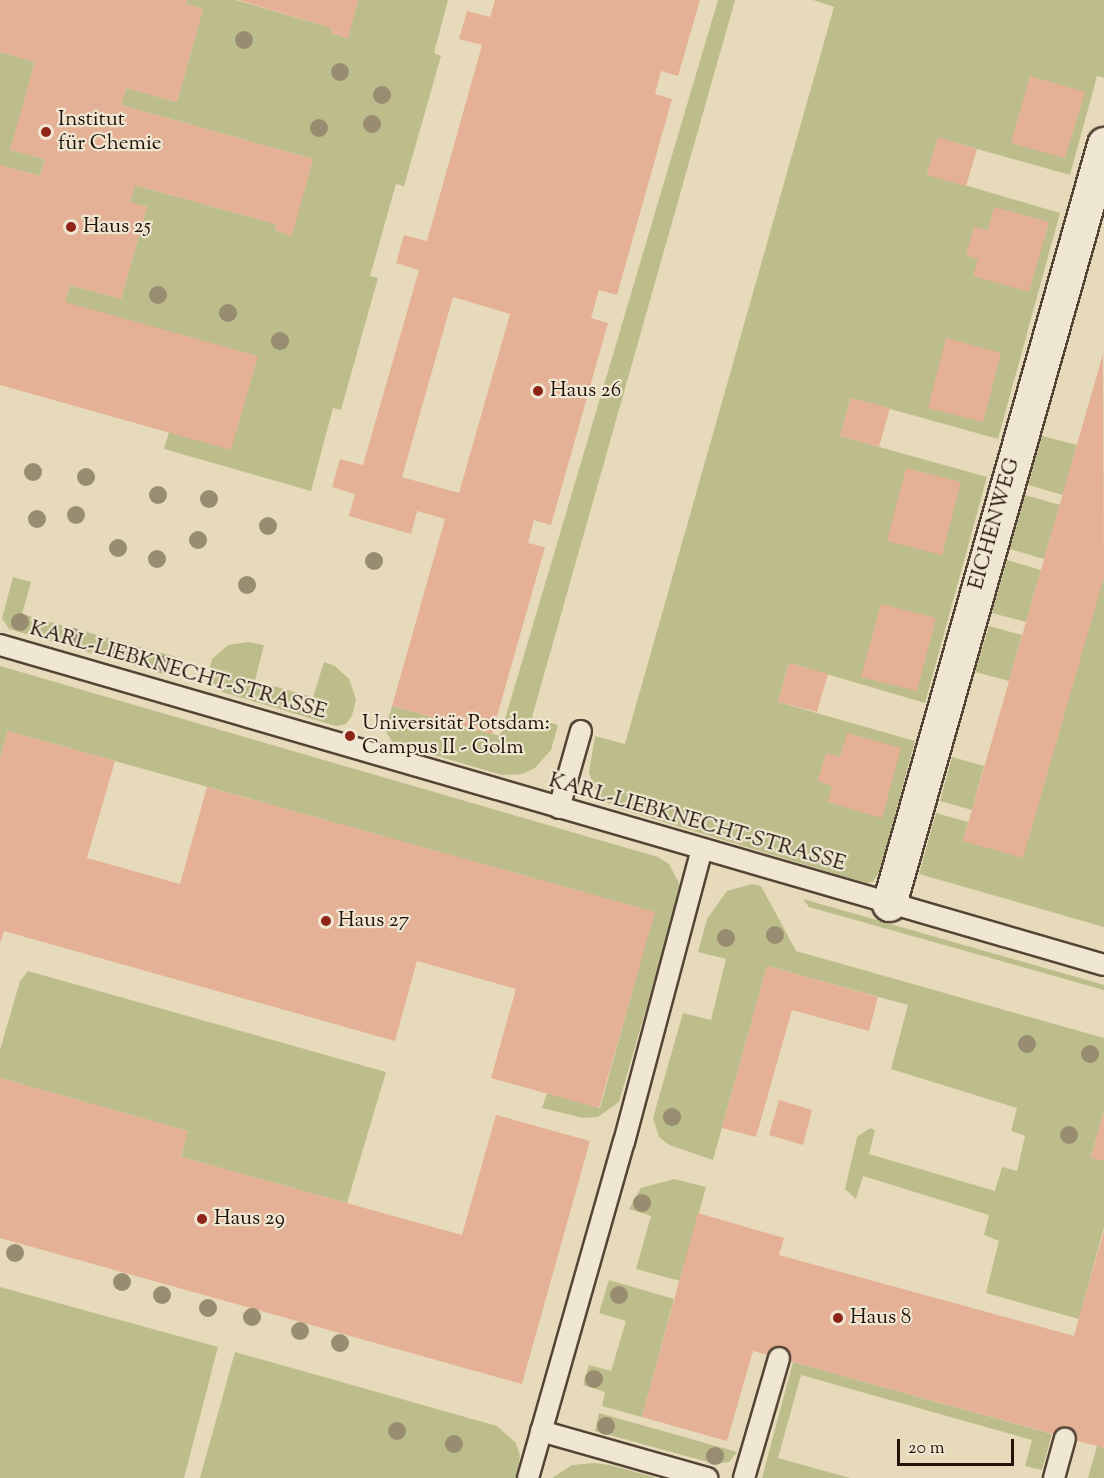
<!DOCTYPE html>
<html>
<head>
<meta charset="utf-8">
<style>
  body { margin:0 }
  #map { position:relative; width:1104px; height:1478px; overflow:hidden; background:#e6daba; font-family:"Sorts Mill Goudy",serif }
  div>[style] { position:absolute }
  .green>* { inset:0; background:#bdbd8b }
  .building>* { inset:0; background:#e5b196 }
  .roads { filter:drop-shadow(2px 0 #534435) drop-shadow(-2px 0 #534435) drop-shadow(0 2px #534435) drop-shadow(0 -2px #534435) }
  .service>* { height:20px; margin:-10px; padding:0 10px; transform-origin:10px; border-radius:10px; background:#efe7d2 }
  .minor>* { height:33px; margin:-16.5px; padding:0 16.5px; transform-origin:16.5px; border-radius:16.5px; background:#efe7d2 }
  .trees>* { width:18px; height:18px; margin:-9px; border-radius:50%; background:#988d71 }
  .dots>* { width:16px; height:16px; translate:-50% -50%; box-sizing:border-box; border:3px solid #efe7d2; border-radius:50% }
  span { translate:-50% -50%; white-space:nowrap; text-align:center; line-height:1.15; -webkit-text-stroke:4.5px #efe7d2; paint-order:stroke }
  .poi-label { font-size:21px; color:#221209 }
  .left { translate:0 -50%; text-align:left }
  .street-label { font-size:21px; color:#221209 }
  .scale { position:absolute; left:897px; top:1439px; width:117px; height:27px; box-sizing:border-box; border:3px solid #221209; border-top:0; padding-left:8px; font-size:18px; line-height:21px; white-space:nowrap; color:#221209; -webkit-text-stroke:4px #efe7d2; paint-order:stroke }
</style>
</head>
<body>
<div id="map">
  <div class="green">
    <div style="clip-path:polygon(187px 0,236px 0,332px 28px,331px 33px,347px 38px,358px 0,448px 0,434px 53px,441px 56px,404px 186px,396px 184px,370px 276px,378px 278px,341px 410px,333px 408px,311px 491px,164px 449px,169px 432px,65px 302px,70px 285px,121px 299px,147px 207px,130px 202px,135px 185px,276px 224px,275px 230px,291px 235px,313px 159px,121px 105px,126px 88px,177px 102px,203px 9px,186px 4px)"></div>
    <div style="clip-path:polygon(718px 0,735px 0,532px 717px,558px 725px,551px 750px,535px 768px,522px 774px,502px 775px,393px 743px,385px 730px,392px 706px,500px 736px)"></div>
    <div style="clip-path:polygon(813px 0,1104px 0,1104px 78px,1097px 76px,1070px 175px,938px 138px,927px 174px,1060px 213px,998px 439px,851px 398px,840px 436px,987px 477px,925px 703px,789px 663px,778px 702px,915px 741px,880px 870px,873px 882px,866px 883px,620px 809px,604px 801px,594px 787px,589px 772px,595px 736px,625px 744px,834px 7px)"></div>
    <div style="clip-path:polygon(0 52px,35px 62px,11px 150px,45px 159px,40px 176px,0 165px)"></div>
    <div style="clip-path:polygon(1042px 436px,1077px 445px,1063px 495px,1028px 485px)"></div>
    <div style="clip-path:polygon(1025px 495px,1060px 505px,1044px 559px,1010px 549px)"></div>
    <div style="clip-path:polygon(1007px 560px,1041px 570px,1026px 622px,992px 613px)"></div>
    <div style="clip-path:polygon(13px 577px,31px 582px,22px 614px,176px 657px,172px 671px,163px 674px,9px 629px,2px 618px)"></div>
    <div style="clip-path:polygon(1104px 577px,1104px 927px,919px 874px,936px 813px,968px 822px,963px 841px)"></div>
    <div style="clip-path:polygon(989px 626px,1022px 635px,1009px 681px,975px 672px)"></div>
    <div style="clip-path:polygon(248px 642px,264px 645px,255px 681px,313px 697px,324px 662px,335px 666px,349px 679px,356px 699px,352px 716px,346px 724px,336px 726px,222px 692px,212px 683px,209px 671px,212px 659px,228px 645px)"></div>
    <div style="clip-path:polygon(0 666px,658px 857px,669px 864px,679px 883px,679px 895px,619px 1102px,598px 1117px,583px 1118px,542px 1108px,547px 1093px,600px 1108px,654px 912px,8px 731px,0 758px)"></div>
    <div style="clip-path:polygon(952px 757px,984px 766px,972px 810px,940px 801px)"></div>
    <div style="clip-path:polygon(752px 884px,761px 886px,796px 951px,1104px 1038px,1104px 1111px,1091px 1157px,1104px 1161px,1104px 1227px,1079px 1319px,986px 1293px,999px 1241px,984px 1235px,989px 1215px,863px 1176px,856px 1199px,845px 1189px,857px 1137px,870px 1128px,875px 1130px,869px 1154px,995px 1191px,1002px 1167px,1017px 1171px,1025px 1136px,1011px 1131px,1017px 1108px,891px 1069px,908px 1005px,767px 966px,713px 1160px,669px 1145px,659px 1137px,653px 1118px,683px 1013px,711px 1020px,726px 959px,698px 952px,707px 919px,727px 891px)"></div>
    <div style="clip-path:polygon(803px 899px,1104px 985px,1104px 990px,809px 907px)"></div>
    <div style="clip-path:polygon(28px 971px,386px 1072px,347px 1203px,181px 1157px,188px 1131px,0 1078px,0 1050px,20px 981px)"></div>
    <div style="clip-path:polygon(674px 1179px,706px 1187px,680px 1281px,636px 1269px,651px 1216px,629px 1209px,641px 1188px)"></div>
    <div style="clip-path:polygon(609px 1280px,674px 1299px,642px 1417px,602px 1406px,605px 1392px,583px 1385px,589px 1365px,611px 1371px,626px 1321px,599px 1313px)"></div>
    <div style="clip-path:polygon(0 1287px,218px 1347px,184px 1478px,0 1478px)"></div>
    <div style="clip-path:polygon(235px 1352px,497px 1426px,516px 1443px,520px 1456px,517px 1478px,200px 1478px)"></div>
    <div style="clip-path:polygon(793px 1362px,1052px 1434px,1042px 1470px,1025px 1466px,1032px 1440px,801px 1375px,778px 1458px,850px 1478px,762px 1478px)"></div>
    <div style="clip-path:polygon(599px 1413px,737px 1452px,729px 1462px,715px 1464px,595px 1431px)"></div>
    <div style="clip-path:polygon(1097px 1446px,1104px 1448px,1104px 1478px,1088px 1478px)"></div>
    <div style="clip-path:polygon(594px 1463px,610px 1465px,657px 1478px,552px 1478px,572px 1465px)"></div>
  </div>
  <div class="building">
    <div style="clip-path:polygon(0 0,187px 0,186px 4px,203px 9px,177px 102px,126px 88px,121px 105px,313px 159px,292px 236px,275px 230px,276px 224px,135px 185px,130px 202px,147px 207px,121px 299px,70px 285px,65px 302px,258px 356px,231px 450px,0 385px,0 165px,40px 176px,45px 159px,10px 150px,35px 62px,0 52px)"></div>
    <div style="clip-path:polygon(238px 0,358px 0,348px 38px,331px 33px,332px 28px)"></div>
    <div style="clip-path:polygon(evenodd,495px 0,700px 0,678px 76px,661px 71px,655px 94px,672px 99px,617px 295px,599px 290px,591px 318px,608px 323px,551px 525px,534px 520px,528px 543px,545px 547px,492px 734px,392px 706px,445px 519px,417px 511px,411px 534px,349px 516px,355px 494px,332px 487px,340px 459px,363px 465px,419px 270px,396px 263px,404px 235px,427px 241px,482px 45px,459px 39px,467px 11px,490px 17px,495px 0,453px 297px,510px 314px,459px 493px,402px 477px,453px 297px)"></div>
    <div style="clip-path:polygon(1030px 76px,1085px 92px,1065px 158px,1011px 143px)"></div>
    <div style="clip-path:polygon(938px 137px,977px 149px,966px 186px,927px 175px)"></div>
    <div style="clip-path:polygon(994px 207px,1049px 222px,1029px 292px,973px 276px,978px 259px,966px 255px,974px 227px,988px 230px)"></div>
    <div style="clip-path:polygon(946px 338px,1001px 353px,983px 422px,928px 408px)"></div>
    <div style="clip-path:polygon(1103px 354px,1104px 577px,1023px 858px,963px 841px)"></div>
    <div style="clip-path:polygon(851px 398px,890px 408px,879px 447px,840px 436px)"></div>
    <div style="clip-path:polygon(906px 468px,961px 482px,942px 555px,887px 541px)"></div>
    <div style="clip-path:polygon(881px 604px,936px 618px,917px 691px,861px 677px)"></div>
    <div style="clip-path:polygon(789px 663px,828px 674px,817px 712px,778px 702px)"></div>
    <div style="clip-path:polygon(8px 731px,115px 761px,87px 858px,180px 884px,207px 787px,655px 912px,599px 1108px,491px 1078px,516px 989px,417px 961px,395px 1041px,4px 931px,0 943px,0 758px)"></div>
    <div style="clip-path:polygon(847px 733px,901px 748px,882px 818px,828px 802px,832px 786px,818px 781px,826px 753px,840px 757px)"></div>
    <div style="clip-path:polygon(767px 966px,878px 997px,869px 1031px,792px 1010px,756px 1137px,722px 1128px)"></div>
    <div style="clip-path:polygon(0 1078px,188px 1131px,181px 1157px,462px 1235px,496px 1115px,590px 1141px,522px 1384px,0 1238px)"></div>
    <div style="clip-path:polygon(779px 1100px,812px 1110px,803px 1145px,769px 1135px)"></div>
    <div style="clip-path:polygon(1103px 1114px,1104px 1114px,1104px 1161px,1091px 1158px)"></div>
    <div style="clip-path:polygon(698px 1213px,784px 1238px,779px 1255px,1074px 1336px,1104px 1230px,1104px 1448px,753px 1351px,727px 1441px,642px 1417px)"></div>
  </div>
  <div class="roads">
    <div class="service">
      <div style="left:0;top:645px;width:1149px;rotate:16.16deg"></div>
      <div style="left:559px;top:808px;width:80px;rotate:-74.1deg"></div>
      <div style="left:541px;top:1431px;width:173px;rotate:15.8deg"></div>
      <div style="left:528px;top:1478px;width:349px;rotate:-74.1deg"></div>
      <div style="left:624px;top:1142px;width:303px;rotate:-75.1deg"></div>
      <div style="left:744px;top:1478px;width:125px;rotate:-73.7deg"></div>
      <div style="left:1054px;top:1478px;width:41px;rotate:-74.6deg"></div>
    </div>
    <div class="minor">
      <div style="left:889px;top:904px;width:790px;rotate:-74.2deg"></div>
    </div>
  </div>
  <div class="trees">
    <div style="left:244px;top:40px"></div>
    <div style="left:340px;top:72px"></div>
    <div style="left:382px;top:95px"></div>
    <div style="left:372px;top:124px"></div>
    <div style="left:319px;top:128px"></div>
    <div style="left:158px;top:295px"></div>
    <div style="left:228px;top:313px"></div>
    <div style="left:280px;top:341px"></div>
    <div style="left:33px;top:472px"></div>
    <div style="left:86px;top:477px"></div>
    <div style="left:158px;top:495px"></div>
    <div style="left:209px;top:499px"></div>
    <div style="left:76px;top:515px"></div>
    <div style="left:37px;top:519px"></div>
    <div style="left:268px;top:526px"></div>
    <div style="left:198px;top:540px"></div>
    <div style="left:118px;top:548px"></div>
    <div style="left:157px;top:559px"></div>
    <div style="left:374px;top:561px"></div>
    <div style="left:247px;top:585px"></div>
    <div style="left:20px;top:622px"></div>
    <div style="left:73px;top:637px"></div>
    <div style="left:119px;top:651px"></div>
    <div style="left:166px;top:664px"></div>
    <div style="left:775px;top:935px"></div>
    <div style="left:726px;top:938px"></div>
    <div style="left:1027px;top:1044px"></div>
    <div style="left:1090px;top:1054px"></div>
    <div style="left:672px;top:1117px"></div>
    <div style="left:1069px;top:1135px"></div>
    <div style="left:642px;top:1203px"></div>
    <div style="left:15px;top:1253px"></div>
    <div style="left:122px;top:1282px"></div>
    <div style="left:162px;top:1295px"></div>
    <div style="left:619px;top:1295px"></div>
    <div style="left:208px;top:1308px"></div>
    <div style="left:252px;top:1317px"></div>
    <div style="left:300px;top:1331px"></div>
    <div style="left:340px;top:1343px"></div>
    <div style="left:594px;top:1379px"></div>
    <div style="left:606px;top:1426px"></div>
    <div style="left:397px;top:1431px"></div>
    <div style="left:454px;top:1444px"></div>
    <div style="left:715px;top:1456px"></div>
  </div>
  <div class="dots">
    <div style="left:46px;top:132px;background:#8f2418"></div>
    <div style="left:71px;top:227px;background:#8f2418"></div>
    <div style="left:538px;top:391px;background:#8f2418"></div>
    <div style="left:350px;top:736px;background:#8f2418"></div>
    <div style="left:326px;top:921px;background:#8f2418"></div>
    <div style="left:202px;top:1219px;background:#8f2418"></div>
    <div style="left:838px;top:1318px;background:#8f2418"></div>
  </div>
  <div class="poi-label">
    <span class="left" style="left:58px;top:132px">Institut<br>für Chemie</span>
    <span class="left" style="left:83px;top:227px">Haus 25</span>
    <span class="left" style="left:550px;top:391px">Haus 26</span>
    <span class="left" style="left:362px;top:736px">Universität Potsdam:<br>Campus II - Golm</span>
    <span class="left" style="left:338px;top:921px">Haus 27</span>
    <span class="left" style="left:214px;top:1219px">Haus 29</span>
    <span class="left" style="left:850px;top:1318px">Haus 8</span>
  </div>
  <div class="street-label">
    <span style="left:995px;top:524px;rotate:-74deg">EICHENWEG</span>
    <span style="left:178px;top:671px;rotate:16deg">KARL-LIEBKNECHT-STRASSE</span>
    <span style="left:697px;top:823px;rotate:16deg">KARL-LIEBKNECHT-STRASSE</span>
  </div>
  <div class="scale">20 m</div>
</div>
</body>
</html>
